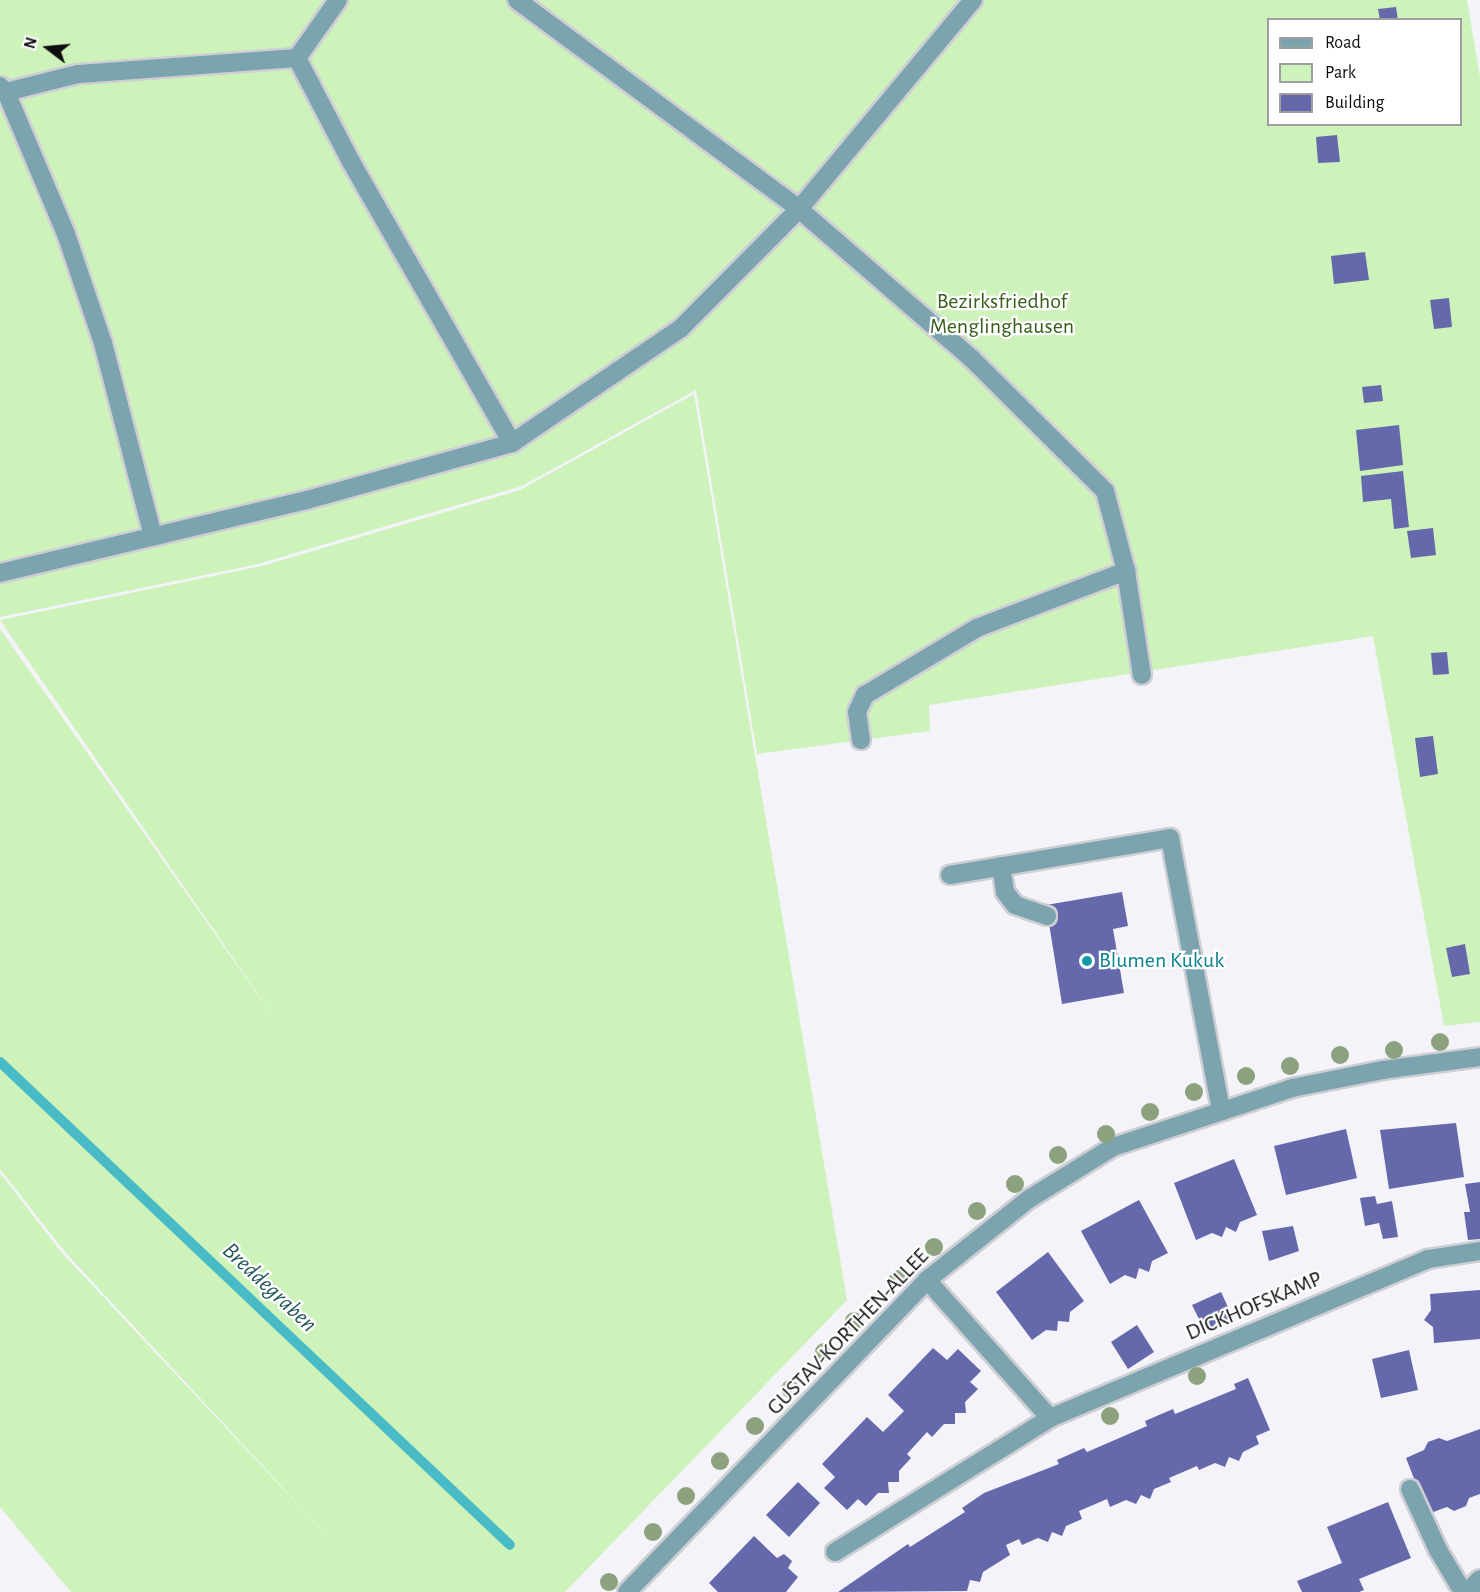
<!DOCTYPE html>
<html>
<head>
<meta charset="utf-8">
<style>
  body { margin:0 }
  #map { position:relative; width:1480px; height:1592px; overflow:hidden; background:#f3f3f9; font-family:"Alegreya Sans",sans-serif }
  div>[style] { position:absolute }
  .green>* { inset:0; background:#cef3ba }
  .stream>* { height:10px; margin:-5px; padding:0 5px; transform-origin:5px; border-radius:5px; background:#48bbc6 }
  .building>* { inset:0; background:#6569ab }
  .roads { filter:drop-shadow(2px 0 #ceced4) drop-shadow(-2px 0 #ceced4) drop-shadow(0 2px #ceced4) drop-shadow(0 -2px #ceced4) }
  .lane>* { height:18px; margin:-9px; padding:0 9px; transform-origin:9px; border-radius:9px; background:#7ca4af }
  .street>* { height:18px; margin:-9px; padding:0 9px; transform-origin:9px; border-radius:9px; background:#7ca4af }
  .trees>* { width:18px; height:18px; margin:-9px; border-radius:50%; background:#8ca17e }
  .dots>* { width:16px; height:16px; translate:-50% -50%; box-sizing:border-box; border:3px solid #fff; border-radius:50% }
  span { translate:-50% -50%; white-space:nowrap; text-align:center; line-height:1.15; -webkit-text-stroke:4.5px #fff; paint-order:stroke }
  .park-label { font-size:22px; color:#375e1a }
  .culture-label { font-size:22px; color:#0d838f }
  .left { translate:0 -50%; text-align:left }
  .street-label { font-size:22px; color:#0e0e10 }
  .water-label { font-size:24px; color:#28595d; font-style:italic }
  .legend { position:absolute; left:1267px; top:18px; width:195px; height:108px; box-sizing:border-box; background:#fff; border:2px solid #9f9f9f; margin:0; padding:8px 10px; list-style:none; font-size:18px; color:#0e0e10 }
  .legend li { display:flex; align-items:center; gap:12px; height:30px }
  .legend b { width:30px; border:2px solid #9f9f9f }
  .north { position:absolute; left:18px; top:18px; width:60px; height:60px; -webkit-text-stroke:4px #fff; paint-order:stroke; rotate:286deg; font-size:16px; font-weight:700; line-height:24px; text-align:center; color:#0e0e10 }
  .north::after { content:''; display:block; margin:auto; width:21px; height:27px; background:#0e0e10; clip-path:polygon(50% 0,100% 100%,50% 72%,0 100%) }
</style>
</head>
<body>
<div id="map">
  <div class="green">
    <div style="clip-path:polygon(evenodd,0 0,1467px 0,1480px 77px,1480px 1022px,1444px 1026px,1373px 636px,929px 705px,930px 731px,757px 754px,696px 390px,522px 486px,258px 564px,0 617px,0 0,1268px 20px,1460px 20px,1460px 124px,1268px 124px,1268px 20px)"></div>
    <div style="clip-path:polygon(694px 394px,847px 1300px,565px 1592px,71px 1592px,0 1507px,0 1173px,62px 1253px,347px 1557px,65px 1252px,0 1169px,0 629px,289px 1039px,0 620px,262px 566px,520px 490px)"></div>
  </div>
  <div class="stream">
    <div style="left:0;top:1062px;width:702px;rotate:43.44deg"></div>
  </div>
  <div class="building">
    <div style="clip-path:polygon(1396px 7px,1398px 20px,1380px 20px,1378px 9px)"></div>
    <div style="clip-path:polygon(1337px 135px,1340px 162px,1318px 163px,1316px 137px)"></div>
    <div style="clip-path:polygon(1365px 252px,1369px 280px,1334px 284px,1331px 256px)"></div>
    <div style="clip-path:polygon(1449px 298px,1452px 327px,1434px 329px,1430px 300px)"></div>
    <div style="clip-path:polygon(1381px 385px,1383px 401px,1364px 403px,1362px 387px)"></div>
    <div style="clip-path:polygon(1399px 425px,1403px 465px,1360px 471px,1356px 430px)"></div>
    <div style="clip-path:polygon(1403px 471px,1409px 527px,1394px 529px,1391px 499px,1363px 502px,1361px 476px)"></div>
    <div style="clip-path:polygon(1433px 528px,1436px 555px,1411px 558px,1407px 531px)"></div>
    <div style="clip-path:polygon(1447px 652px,1449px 674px,1433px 675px,1431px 653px)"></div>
    <div style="clip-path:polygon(1433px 736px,1438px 774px,1420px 777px,1415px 738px)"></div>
    <div style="clip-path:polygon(1122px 892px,1128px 926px,1113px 929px,1124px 993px,1062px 1004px,1046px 905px)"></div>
    <div style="clip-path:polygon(1465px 944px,1470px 974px,1452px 977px,1446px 948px)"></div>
    <div style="clip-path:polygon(1456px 1123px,1464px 1177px,1389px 1189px,1380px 1130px)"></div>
    <div style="clip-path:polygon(1346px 1129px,1357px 1178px,1286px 1195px,1274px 1146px)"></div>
    <div style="clip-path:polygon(1234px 1159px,1257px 1215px,1240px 1222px,1236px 1232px,1226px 1227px,1222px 1237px,1212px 1233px,1196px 1240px,1174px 1183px)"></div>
    <div style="clip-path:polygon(1480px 1182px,1480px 1239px,1468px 1240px,1464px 1212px,1470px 1212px,1465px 1184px)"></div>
    <div style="clip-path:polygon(1375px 1196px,1377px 1204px,1392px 1201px,1398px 1237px,1383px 1239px,1379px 1223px,1365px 1226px,1360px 1198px)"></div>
    <div style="clip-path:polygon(1139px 1200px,1168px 1253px,1152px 1261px,1149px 1272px,1139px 1268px,1136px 1279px,1125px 1275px,1110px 1284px,1081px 1231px)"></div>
    <div style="clip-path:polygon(1293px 1226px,1299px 1251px,1269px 1261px,1262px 1231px)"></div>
    <div style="clip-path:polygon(1048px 1252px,1084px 1301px,1070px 1312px,1069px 1322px,1058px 1321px,1057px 1331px,1046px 1330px,1032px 1340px,996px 1292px)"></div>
    <div style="clip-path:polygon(1480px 1290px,1480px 1339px,1434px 1343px,1433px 1327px,1424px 1320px,1431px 1310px,1430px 1294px)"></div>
    <div style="clip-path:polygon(1221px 1292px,1234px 1320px,1206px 1333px,1192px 1305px)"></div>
    <div style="clip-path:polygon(1137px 1325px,1154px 1352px,1128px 1369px,1111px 1342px)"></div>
    <div style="clip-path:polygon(933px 1348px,947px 1360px,958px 1349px,981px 1371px,970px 1382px,978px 1389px,965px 1402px,966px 1413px,955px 1413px,955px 1424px,944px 1424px,932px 1437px,927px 1432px,907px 1454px,911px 1458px,899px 1471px,899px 1482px,888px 1482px,889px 1493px,878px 1493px,866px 1506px,858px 1499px,847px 1510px,824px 1488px,835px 1477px,822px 1464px,867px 1417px,883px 1432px,904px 1411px,888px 1395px)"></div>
    <div style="clip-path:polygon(1409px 1350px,1418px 1390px,1381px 1398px,1372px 1359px)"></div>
    <div style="clip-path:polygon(1248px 1378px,1270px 1430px,1256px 1436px,1259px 1444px,1243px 1452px,1239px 1461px,1229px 1457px,1225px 1467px,1215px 1463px,1199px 1470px,1197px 1466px,1169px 1478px,1171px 1482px,1154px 1489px,1150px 1499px,1141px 1495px,1136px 1504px,1126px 1500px,1110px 1507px,1107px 1499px,1079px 1511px,1082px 1519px,1066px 1526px,1062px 1536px,1052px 1532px,1048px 1542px,1038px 1538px,1022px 1545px,1019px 1539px,1006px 1545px,1010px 1555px,983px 1572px,980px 1582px,970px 1580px,967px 1591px,838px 1592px,908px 1544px,910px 1547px,965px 1512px,962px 1508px,984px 1493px,1059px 1464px,1057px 1460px,1084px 1448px,1087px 1452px,1147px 1426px,1145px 1421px,1173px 1409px,1175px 1414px,1236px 1389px,1234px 1384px)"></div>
    <div style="clip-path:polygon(1480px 1429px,1480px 1494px,1469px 1498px,1466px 1506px,1454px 1511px,1447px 1507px,1428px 1514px,1406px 1458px,1424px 1450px,1428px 1442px,1439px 1438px,1447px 1441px)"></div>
    <div style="clip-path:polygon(798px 1482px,820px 1503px,789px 1537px,766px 1515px)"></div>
    <div style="clip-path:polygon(1388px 1502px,1411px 1558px,1359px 1579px,1364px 1590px,1359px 1592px,1302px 1592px,1297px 1581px,1342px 1563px,1327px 1527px)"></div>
    <div style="clip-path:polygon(754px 1536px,777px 1558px,784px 1554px,792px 1561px,788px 1568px,798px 1577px,786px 1592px,718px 1592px,709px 1583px)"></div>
  </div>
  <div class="roads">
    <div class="lane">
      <div style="left:517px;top:0;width:351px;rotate:36.5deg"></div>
      <div style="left:799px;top:209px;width:229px;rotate:40.9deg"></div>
      <div style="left:972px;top:359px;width:187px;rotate:44.8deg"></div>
      <div style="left:1105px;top:491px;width:83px;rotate:75.3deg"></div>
      <div style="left:1126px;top:571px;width:105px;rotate:81.3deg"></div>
      <div style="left:297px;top:58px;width:115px;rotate:62.5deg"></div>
      <div style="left:350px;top:160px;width:326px;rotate:60.2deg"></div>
      <div style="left:0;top:86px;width:8px;rotate:45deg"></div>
      <div style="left:6px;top:92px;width:154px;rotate:67.1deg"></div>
      <div style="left:66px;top:234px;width:115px;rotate:71.3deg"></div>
      <div style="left:103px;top:343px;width:200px;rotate:75.5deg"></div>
      <div style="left:6px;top:92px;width:74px;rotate:-14deg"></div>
      <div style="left:78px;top:74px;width:220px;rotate:-4.2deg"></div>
      <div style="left:297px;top:58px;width:71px;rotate:-54.7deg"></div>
      <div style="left:0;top:573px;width:316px;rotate:-13.4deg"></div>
      <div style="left:307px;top:500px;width:213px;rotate:-15.5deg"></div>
      <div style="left:512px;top:443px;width:204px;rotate:-34.2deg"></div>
      <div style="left:681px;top:328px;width:168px;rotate:-45.2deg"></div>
      <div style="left:799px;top:209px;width:272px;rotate:-50.2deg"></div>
      <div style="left:861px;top:740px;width:28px;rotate:-98deg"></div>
      <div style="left:857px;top:712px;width:19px;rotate:-65deg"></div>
      <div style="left:865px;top:695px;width:131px;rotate:-30.9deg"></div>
      <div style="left:977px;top:628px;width:160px;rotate:-20.9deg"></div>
      <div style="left:1001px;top:866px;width:26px;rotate:81deg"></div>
      <div style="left:1005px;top:892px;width:16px;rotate:52deg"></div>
      <div style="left:1015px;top:905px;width:34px;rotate:19deg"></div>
      <div style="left:950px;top:875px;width:223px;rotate:-9.5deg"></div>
      <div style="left:1170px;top:838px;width:278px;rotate:79.4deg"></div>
      <div style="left:1410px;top:1489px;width:67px;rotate:65.3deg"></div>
      <div style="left:1438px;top:1550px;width:49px;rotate:59.2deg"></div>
    </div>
    <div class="street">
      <div style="left:1050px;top:1418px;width:410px;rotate:-22.8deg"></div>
      <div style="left:1428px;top:1259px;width:53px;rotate:-8.7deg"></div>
      <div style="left:835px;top:1552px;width:253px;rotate:-31.9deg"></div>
      <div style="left:1050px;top:1418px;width:185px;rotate:-131.7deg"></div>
      <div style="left:627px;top:1592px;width:433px;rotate:-46.1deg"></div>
      <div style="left:927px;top:1280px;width:130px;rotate:-38.5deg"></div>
      <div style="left:1029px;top:1199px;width:99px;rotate:-31.8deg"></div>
      <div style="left:1113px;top:1147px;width:188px;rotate:-18.2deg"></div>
      <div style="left:1292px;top:1088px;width:93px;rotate:-11.2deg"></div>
      <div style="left:1383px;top:1070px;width:98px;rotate:-7.6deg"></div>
      <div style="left:1467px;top:1592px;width:18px;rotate:-45deg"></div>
    </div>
  </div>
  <div class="trees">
    <div style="left:1440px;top:1042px"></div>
    <div style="left:1394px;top:1050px"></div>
    <div style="left:1340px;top:1055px"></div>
    <div style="left:1290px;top:1066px"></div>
    <div style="left:1246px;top:1076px"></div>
    <div style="left:1194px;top:1092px"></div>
    <div style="left:1150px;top:1112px"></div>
    <div style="left:1106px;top:1134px"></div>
    <div style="left:1058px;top:1155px"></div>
    <div style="left:1015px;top:1184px"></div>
    <div style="left:977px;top:1211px"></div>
    <div style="left:934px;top:1247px"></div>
    <div style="left:898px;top:1279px"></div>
    <div style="left:854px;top:1321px"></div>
    <div style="left:824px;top:1352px"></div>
    <div style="left:1197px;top:1376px"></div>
    <div style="left:790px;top:1389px"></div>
    <div style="left:1110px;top:1416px"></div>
    <div style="left:755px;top:1426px"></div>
    <div style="left:720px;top:1461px"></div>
    <div style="left:686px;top:1496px"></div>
    <div style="left:653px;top:1532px"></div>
    <div style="left:609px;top:1582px"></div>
  </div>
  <div class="dots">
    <div style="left:1087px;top:961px;background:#0f9aa8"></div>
  </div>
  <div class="park-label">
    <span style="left:1002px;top:314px">Bezirksfriedhof<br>Menglinghausen</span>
  </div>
  <div class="culture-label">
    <span class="left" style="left:1099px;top:961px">Blumen Kukuk</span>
  </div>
  <div class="street-label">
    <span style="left:1254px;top:1306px;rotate:-23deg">DICKHOFSKAMP</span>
    <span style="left:848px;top:1332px;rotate:-46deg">GUSTAV-KORTHEN-ALLEE</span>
  </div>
  <div class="water-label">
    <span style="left:269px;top:1288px;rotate:43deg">Breddegraben</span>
  </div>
  <ul class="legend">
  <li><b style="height:8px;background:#7ca4af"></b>Road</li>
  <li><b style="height:16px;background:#cef3ba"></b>Park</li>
  <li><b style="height:16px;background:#6569ab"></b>Building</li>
  </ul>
  <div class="north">N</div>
</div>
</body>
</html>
